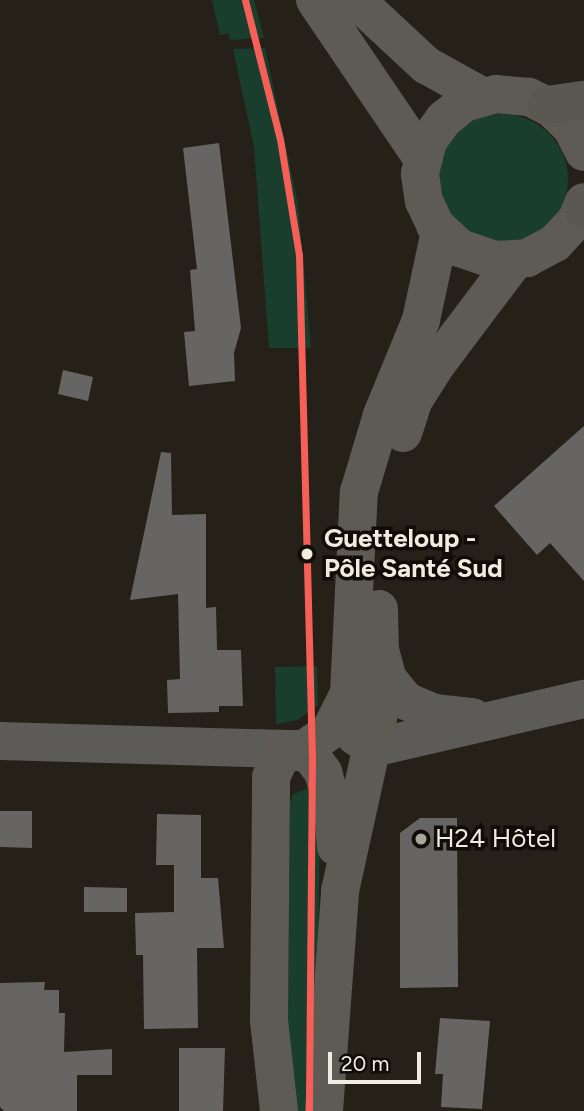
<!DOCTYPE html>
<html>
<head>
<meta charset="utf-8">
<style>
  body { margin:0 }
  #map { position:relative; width:584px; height:1111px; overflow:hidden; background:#252118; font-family:Figtree,sans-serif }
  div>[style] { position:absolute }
  .green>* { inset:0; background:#193e2d }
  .round { border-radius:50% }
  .building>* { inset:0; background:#676564 }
  .minor>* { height:38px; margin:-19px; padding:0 19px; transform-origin:19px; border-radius:19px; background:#5d5b58 }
  .major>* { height:38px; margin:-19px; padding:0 19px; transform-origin:19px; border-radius:19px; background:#5e5a54 }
  .highway>* { height:38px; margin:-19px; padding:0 19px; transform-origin:19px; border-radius:19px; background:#5b5751 }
  .tram-1>* { height:7px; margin:-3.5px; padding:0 3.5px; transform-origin:3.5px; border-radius:3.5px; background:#f55f58 }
  .dots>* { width:19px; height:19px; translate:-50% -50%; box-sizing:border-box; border:4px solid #110d06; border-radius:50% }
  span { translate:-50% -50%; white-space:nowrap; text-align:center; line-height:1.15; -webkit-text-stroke:7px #110d06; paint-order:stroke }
  .stop-label { font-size:26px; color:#f1ece0; font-weight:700 }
  .left { translate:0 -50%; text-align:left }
  .poi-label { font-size:26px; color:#f1ece0 }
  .scale { position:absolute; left:328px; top:1052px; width:93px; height:32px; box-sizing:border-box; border:4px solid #f1ece0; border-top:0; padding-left:9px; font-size:21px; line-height:24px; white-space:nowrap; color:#f1ece0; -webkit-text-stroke:5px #110d06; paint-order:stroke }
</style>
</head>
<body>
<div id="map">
  <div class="green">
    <div style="clip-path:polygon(212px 0,254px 0,264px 38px,230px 40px,228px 33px,220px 35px)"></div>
    <div style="clip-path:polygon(265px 48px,298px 204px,311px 348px,269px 348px,254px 147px,233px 49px)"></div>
    <div class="round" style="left:436px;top:114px;width:132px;height:132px"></div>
    <div style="clip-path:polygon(317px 666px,318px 705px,297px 720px,276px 724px,275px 667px)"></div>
    <div style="clip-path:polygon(308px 788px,320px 819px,316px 1111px,287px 1111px,290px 802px,293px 794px)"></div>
  </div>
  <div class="building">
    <div style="clip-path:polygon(219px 143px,241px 328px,234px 353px,235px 381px,189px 386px,184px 332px,195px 331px,190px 270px,197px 269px,183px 148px)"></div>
    <div style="clip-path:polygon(63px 370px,93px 377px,88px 401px,58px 394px)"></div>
    <div style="clip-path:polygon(584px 426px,584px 581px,550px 543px,537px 555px,494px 506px)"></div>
    <div style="clip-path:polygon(161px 452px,171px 453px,172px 515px,206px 514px,206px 608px,216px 607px,217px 650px,241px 650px,243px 706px,219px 706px,219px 712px,168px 713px,167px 680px,180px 679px,178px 594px,130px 600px)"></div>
    <div style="clip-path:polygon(0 811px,32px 811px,32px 848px,0 847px)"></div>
    <div style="clip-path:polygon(157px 814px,201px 815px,201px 878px,218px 878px,224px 948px,197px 948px,198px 1028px,144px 1029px,143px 955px,136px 955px,135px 913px,174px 912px,174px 865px,156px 865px)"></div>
    <div style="clip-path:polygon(420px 818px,457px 818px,458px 987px,400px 988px,400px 833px)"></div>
    <div style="clip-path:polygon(84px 887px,127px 888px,127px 912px,84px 912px)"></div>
    <div style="clip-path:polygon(45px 982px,44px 990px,59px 990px,59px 1013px,65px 1013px,64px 1052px,112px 1049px,112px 1075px,77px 1075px,77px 1111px,4px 1111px,0 1107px,0 983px)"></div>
    <div style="clip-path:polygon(440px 1018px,490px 1021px,482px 1109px,441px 1107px,443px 1074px,435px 1074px)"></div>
    <div style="clip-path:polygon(179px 1048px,225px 1048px,223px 1111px,179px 1111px)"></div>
  </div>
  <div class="minor">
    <div style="left:380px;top:650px;width:30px;rotate:75deg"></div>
    <div style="left:388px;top:679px;width:28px;rotate:51deg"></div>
    <div style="left:406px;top:701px;width:30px;rotate:23deg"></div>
    <div style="left:434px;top:713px;width:39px;rotate:6deg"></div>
    <div style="left:349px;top:693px;width:43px;rotate:82.1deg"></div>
    <div style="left:355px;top:736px;width:22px;rotate:34deg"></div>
    <div style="left:373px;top:748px;width:217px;rotate:-13.1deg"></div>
    <div style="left:0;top:741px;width:295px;rotate:1.6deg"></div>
  </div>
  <div class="major">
    <div style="left:315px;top:0;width:191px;rotate:55.9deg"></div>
    <div style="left:356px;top:0;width:96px;rotate:42.9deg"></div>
    <div style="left:426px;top:65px;width:64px;rotate:29deg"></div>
    <div style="left:584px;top:152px;width:27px;rotate:-117deg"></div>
    <div style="left:572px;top:128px;width:29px;rotate:-136deg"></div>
    <div style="left:551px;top:108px;width:25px;rotate:-153deg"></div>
    <div style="left:529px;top:97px;width:33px;rotate:-175deg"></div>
    <div style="left:496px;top:94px;width:33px;rotate:164deg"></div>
    <div style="left:464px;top:103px;width:26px;rotate:141deg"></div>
    <div style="left:444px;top:119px;width:27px;rotate:126deg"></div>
    <div style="left:428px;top:141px;width:34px;rotate:104deg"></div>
    <div style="left:420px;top:174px;width:27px;rotate:82deg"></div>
    <div style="left:424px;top:201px;width:26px;rotate:65deg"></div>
    <div style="left:435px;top:225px;width:34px;rotate:43deg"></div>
    <div style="left:460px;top:248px;width:36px;rotate:19deg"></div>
    <div style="left:494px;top:260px;width:33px;rotate:-3deg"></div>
    <div style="left:527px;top:258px;width:32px;rotate:-28deg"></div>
    <div style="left:555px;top:243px;width:33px;rotate:-47deg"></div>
    <div style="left:577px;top:219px;width:18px;rotate:-68deg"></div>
    <div style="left:403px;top:433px;width:35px;rotate:-72deg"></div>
    <div style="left:414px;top:400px;width:41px;rotate:-57.8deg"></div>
    <div style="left:436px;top:365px;width:131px;rotate:-53deg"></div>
    <div style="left:295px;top:749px;width:19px;rotate:25deg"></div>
    <div style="left:312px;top:757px;width:19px;rotate:54deg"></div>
    <div style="left:323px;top:772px;width:36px;rotate:74deg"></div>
    <div style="left:333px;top:807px;width:40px;rotate:85.7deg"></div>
    <div style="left:279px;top:1111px;width:92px;rotate:-96.3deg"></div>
    <div style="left:269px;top:1020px;width:243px;rotate:-89.5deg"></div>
    <div style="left:271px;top:777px;width:23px;rotate:-65deg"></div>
    <div style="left:281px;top:756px;width:28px;rotate:-19deg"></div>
    <div style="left:307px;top:747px;width:28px;rotate:-35deg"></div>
    <div style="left:330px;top:731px;width:42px;rotate:-63.4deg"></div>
    <div style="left:349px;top:693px;width:201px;rotate:-87.2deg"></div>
    <div style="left:359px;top:492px;width:80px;rotate:-73.4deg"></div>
    <div style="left:382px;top:415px;width:103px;rotate:-67.7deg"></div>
    <div style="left:421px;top:320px;width:91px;rotate:-77.9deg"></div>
    <div style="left:324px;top:1111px;width:221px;rotate:-85.8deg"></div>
    <div style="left:340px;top:891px;width:191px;rotate:-77.6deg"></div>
    <div style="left:381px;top:704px;width:95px;rotate:-91.2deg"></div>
  </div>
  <div class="highway">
    <div style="left:547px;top:105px;width:37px;rotate:-8deg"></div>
    <div style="left:582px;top:208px;width:3px;rotate:-45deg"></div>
  </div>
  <div class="tram-1">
    <div style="left:245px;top:0;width:143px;rotate:75.9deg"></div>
    <div style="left:280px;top:139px;width:118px;rotate:80.7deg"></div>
    <div style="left:299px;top:255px;width:502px;rotate:88.52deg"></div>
    <div style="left:312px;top:757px;width:354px;rotate:90.5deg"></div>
  </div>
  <div class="dots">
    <div style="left:307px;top:554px;background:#f1ece0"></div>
    <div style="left:421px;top:839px;background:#aaa59a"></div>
  </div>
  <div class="stop-label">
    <span class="left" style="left:324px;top:554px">Guetteloup -<br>Pôle Santé Sud</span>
  </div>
  <div class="poi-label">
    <span class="left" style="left:435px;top:839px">H24 Hôtel</span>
  </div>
  <div class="scale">20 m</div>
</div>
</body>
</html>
